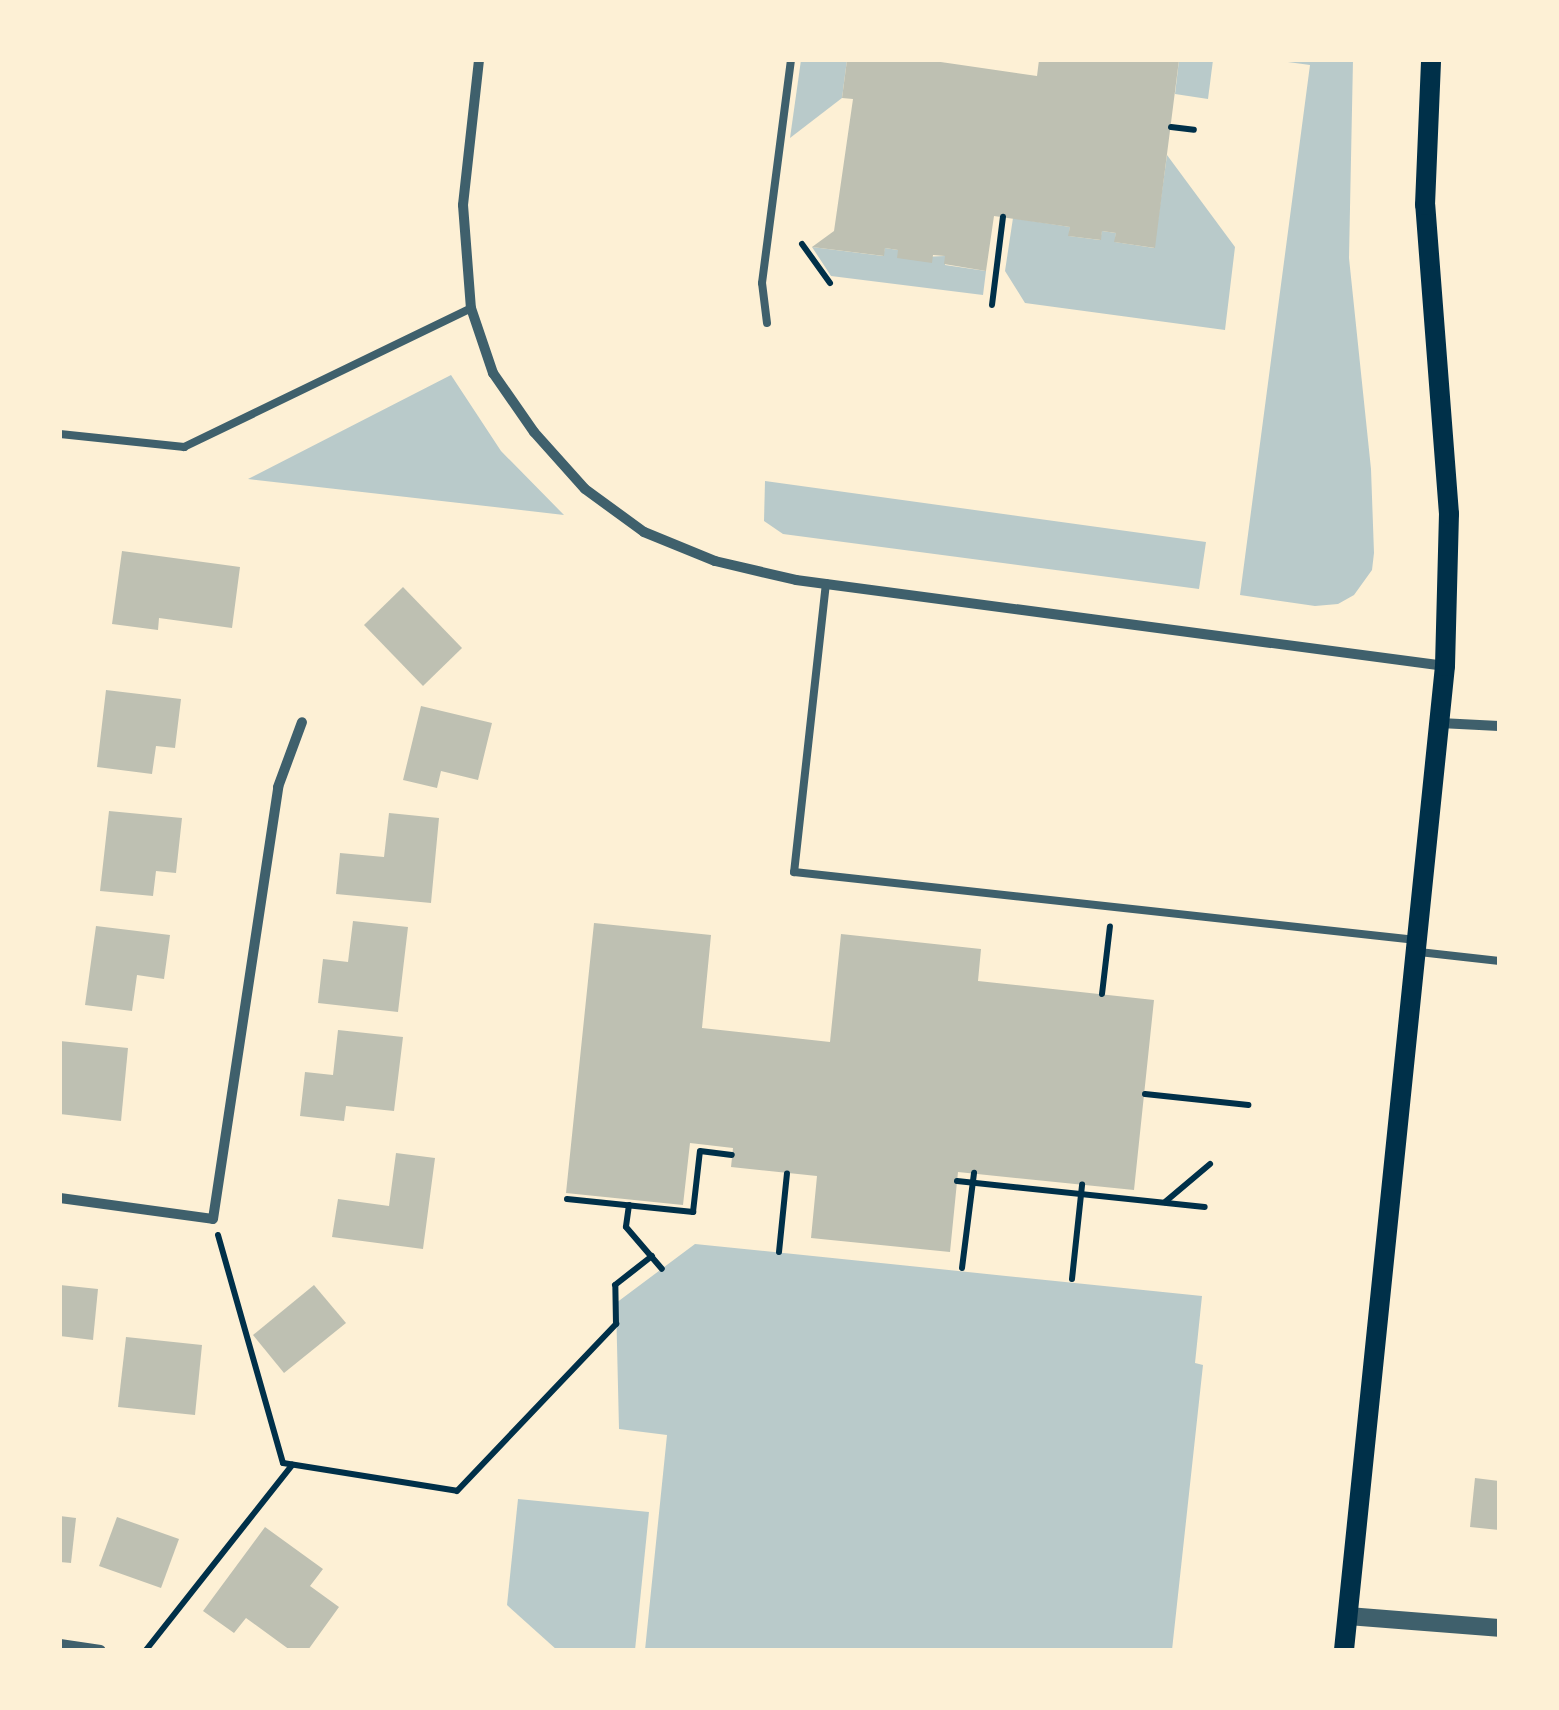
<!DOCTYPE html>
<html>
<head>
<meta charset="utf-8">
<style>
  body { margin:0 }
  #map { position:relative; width:1559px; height:1710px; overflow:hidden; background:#fdf0d5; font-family:Raleway,sans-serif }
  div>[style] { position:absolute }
  .green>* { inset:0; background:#b9caca }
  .building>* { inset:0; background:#bec0b2 }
  .path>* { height:6px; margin:-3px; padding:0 3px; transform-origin:3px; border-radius:3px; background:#003049 }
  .service>* { height:8px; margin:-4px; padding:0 4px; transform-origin:4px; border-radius:4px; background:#3f606c }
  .minor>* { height:10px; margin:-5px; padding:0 5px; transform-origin:5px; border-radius:5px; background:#3f606c }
  .tertiary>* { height:18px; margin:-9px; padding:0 9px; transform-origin:9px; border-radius:9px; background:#3f606c }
  .secondary>* { height:20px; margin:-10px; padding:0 10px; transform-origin:10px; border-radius:10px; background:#003049 }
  span { translate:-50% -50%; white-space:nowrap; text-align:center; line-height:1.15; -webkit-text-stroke:10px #fdf0d5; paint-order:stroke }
  .frame { position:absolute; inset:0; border:62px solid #fdf0d5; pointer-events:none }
</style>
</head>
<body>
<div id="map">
  <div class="green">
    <div style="clip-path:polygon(801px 60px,847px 60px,842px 98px,790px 138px)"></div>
    <div style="clip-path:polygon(1179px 60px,1213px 60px,1208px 99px,1175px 94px)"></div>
    <div style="clip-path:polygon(1273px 60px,1353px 60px,1349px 258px,1371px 469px,1374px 553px,1372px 570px,1354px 595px,1338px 604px,1315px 606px,1240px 595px,1310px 65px)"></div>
    <div style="clip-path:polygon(1167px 155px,1235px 247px,1225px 330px,1025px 303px,1005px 271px,1013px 218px,1070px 227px,1069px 236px,1100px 240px,1102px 231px,1116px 233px,1115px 242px,1154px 248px)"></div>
    <div style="clip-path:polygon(812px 247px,883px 256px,885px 248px,898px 250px,898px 258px,945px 256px,945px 265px,986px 271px,983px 295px,831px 276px)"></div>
    <div style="clip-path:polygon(451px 375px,501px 451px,564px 515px,248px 479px)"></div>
    <div style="clip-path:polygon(765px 481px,1206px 542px,1199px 589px,783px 534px,764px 521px)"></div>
    <div style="clip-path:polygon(695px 1244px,1202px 1296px,1195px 1363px,1203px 1365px,1172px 1650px,645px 1650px,667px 1435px,619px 1429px,616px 1303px)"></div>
    <div style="clip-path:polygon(518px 1499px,649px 1512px,635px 1650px,557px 1650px,507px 1605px)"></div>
  </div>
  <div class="building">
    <div style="clip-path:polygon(847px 60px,927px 60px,1037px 76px,1039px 60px,1179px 60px,1155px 248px,1114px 242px,1116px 233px,1102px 231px,1101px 240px,1068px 236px,1070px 227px,994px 216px,986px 271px,944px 264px,945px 256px,933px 255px,932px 263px,897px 258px,898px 250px,885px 248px,884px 256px,812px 247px,834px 231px,853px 99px,842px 98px)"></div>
    <div style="clip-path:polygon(122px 551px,240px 567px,232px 628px,159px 618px,158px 630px,112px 624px)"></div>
    <div style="clip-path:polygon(403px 587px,462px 648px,423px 686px,364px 625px)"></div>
    <div style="clip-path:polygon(106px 690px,181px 699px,175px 748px,156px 746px,152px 774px,97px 767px)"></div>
    <div style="clip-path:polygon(421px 706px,492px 723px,478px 780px,441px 771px,437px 788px,403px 780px)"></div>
    <div style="clip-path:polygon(109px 811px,182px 818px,176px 873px,156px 871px,153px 896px,100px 891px)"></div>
    <div style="clip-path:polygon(389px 813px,439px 818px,431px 903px,336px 894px,340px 853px,384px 857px)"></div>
    <div style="clip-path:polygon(353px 921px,408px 927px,398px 1012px,318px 1003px,323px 959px,348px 962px)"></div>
    <div style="clip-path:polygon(594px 923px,711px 935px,702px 1028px,830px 1042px,841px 934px,981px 949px,978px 981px,1154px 1000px,1134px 1190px,958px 1172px,950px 1252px,811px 1238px,817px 1176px,731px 1167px,733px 1148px,690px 1143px,683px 1205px,566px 1193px)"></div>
    <div style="clip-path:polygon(96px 926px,170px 935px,164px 979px,137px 975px,132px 1011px,85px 1005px)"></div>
    <div style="clip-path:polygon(338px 1030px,403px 1037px,394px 1111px,346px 1106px,344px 1121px,300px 1116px,305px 1072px,333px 1075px)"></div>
    <div style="clip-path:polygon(60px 1041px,128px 1048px,121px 1121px,60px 1114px)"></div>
    <div style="clip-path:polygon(396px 1153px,435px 1158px,423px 1249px,332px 1237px,338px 1199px,389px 1206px)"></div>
    <div style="clip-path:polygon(60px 1285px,98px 1289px,93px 1340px,60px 1336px)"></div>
    <div style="clip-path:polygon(314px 1285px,346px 1323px,284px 1373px,253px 1335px)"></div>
    <div style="clip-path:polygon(126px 1337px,202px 1345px,195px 1415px,118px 1407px)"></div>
    <div style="clip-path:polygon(1475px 1478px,1499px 1481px,1499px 1530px,1470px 1527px)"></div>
    <div style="clip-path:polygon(60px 1516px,76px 1518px,71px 1563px,60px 1562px)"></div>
    <div style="clip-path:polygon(117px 1517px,179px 1539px,161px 1588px,99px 1566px)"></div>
    <div style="clip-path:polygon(265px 1527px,323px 1569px,310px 1586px,339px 1607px,308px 1650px,290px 1650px,246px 1618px,234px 1633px,203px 1611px)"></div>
  </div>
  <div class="path">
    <div style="left:1171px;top:127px;width:23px;rotate:7deg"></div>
    <div style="left:802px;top:244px;width:48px;rotate:54.3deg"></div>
    <div style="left:992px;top:305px;width:89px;rotate:-82.9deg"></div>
    <div style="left:1102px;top:994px;width:68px;rotate:-83.3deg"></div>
    <div style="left:1145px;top:1094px;width:104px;rotate:6.1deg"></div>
    <div style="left:957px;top:1181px;width:249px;rotate:6deg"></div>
    <div style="left:567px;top:1199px;width:127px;rotate:5.9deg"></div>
    <div style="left:693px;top:1212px;width:61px;rotate:-83.5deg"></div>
    <div style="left:700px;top:1151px;width:32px;rotate:7deg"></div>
    <div style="left:1165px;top:1202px;width:59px;rotate:-40.2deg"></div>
    <div style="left:629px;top:1205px;width:22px;rotate:98deg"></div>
    <div style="left:626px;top:1227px;width:55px;rotate:49.4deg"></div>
    <div style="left:218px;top:1235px;width:237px;rotate:74.1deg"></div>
    <div style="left:283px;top:1463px;width:176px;rotate:9.1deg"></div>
    <div style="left:457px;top:1491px;width:231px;rotate:-46.4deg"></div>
    <div style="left:616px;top:1324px;width:39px;rotate:-91deg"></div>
    <div style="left:615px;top:1285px;width:47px;rotate:-38.1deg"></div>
    <div style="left:779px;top:1252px;width:79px;rotate:-84.2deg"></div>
    <div style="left:962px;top:1268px;width:96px;rotate:-82.8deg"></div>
    <div style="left:1072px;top:1279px;width:95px;rotate:-83.9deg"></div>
    <div style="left:146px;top:1650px;width:236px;rotate:-51.7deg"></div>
  </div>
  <div class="service">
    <div style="left:767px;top:323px;width:40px;rotate:-97.1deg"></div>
    <div style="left:762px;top:283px;width:225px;rotate:-82.6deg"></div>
    <div style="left:60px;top:434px;width:125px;rotate:6deg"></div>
    <div style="left:184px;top:447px;width:319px;rotate:-25.8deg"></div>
    <div style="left:826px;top:583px;width:291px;rotate:96.3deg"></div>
    <div style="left:794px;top:872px;width:626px;rotate:6.24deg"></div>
    <div style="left:1419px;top:952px;width:81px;rotate:6.4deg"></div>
  </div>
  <div class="minor">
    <div style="left:479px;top:60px;width:146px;rotate:96.3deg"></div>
    <div style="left:463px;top:205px;width:103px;rotate:85.6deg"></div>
    <div style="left:471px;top:308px;width:69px;rotate:71.3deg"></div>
    <div style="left:493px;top:373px;width:72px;rotate:55.2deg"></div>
    <div style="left:534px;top:432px;width:76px;rotate:48.2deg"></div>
    <div style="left:585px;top:489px;width:73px;rotate:36.1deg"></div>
    <div style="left:644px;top:532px;width:77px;rotate:22.2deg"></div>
    <div style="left:715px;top:561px;width:83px;rotate:13.2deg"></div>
    <div style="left:796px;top:580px;width:655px;rotate:7.55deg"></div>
    <div style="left:1440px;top:723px;width:59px;rotate:2.9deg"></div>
    <div style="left:60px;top:1198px;width:154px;rotate:7.8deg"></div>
    <div style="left:213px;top:1219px;width:437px;rotate:-81.4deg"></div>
    <div style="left:278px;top:787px;width:69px;rotate:-69.7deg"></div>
    <div style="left:60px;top:1644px;width:41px;rotate:8.3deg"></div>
  </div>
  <div class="tertiary">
    <div style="left:1348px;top:1616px;width:151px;rotate:4.5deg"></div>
  </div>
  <div class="secondary">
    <div style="left:1344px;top:1650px;width:989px;rotate:-84.14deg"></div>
    <div style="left:1445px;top:666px;width:152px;rotate:-88.5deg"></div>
    <div style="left:1449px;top:514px;width:310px;rotate:-94.4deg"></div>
    <div style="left:1425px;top:205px;width:145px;rotate:-87.6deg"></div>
  </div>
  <div class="frame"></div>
</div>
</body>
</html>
